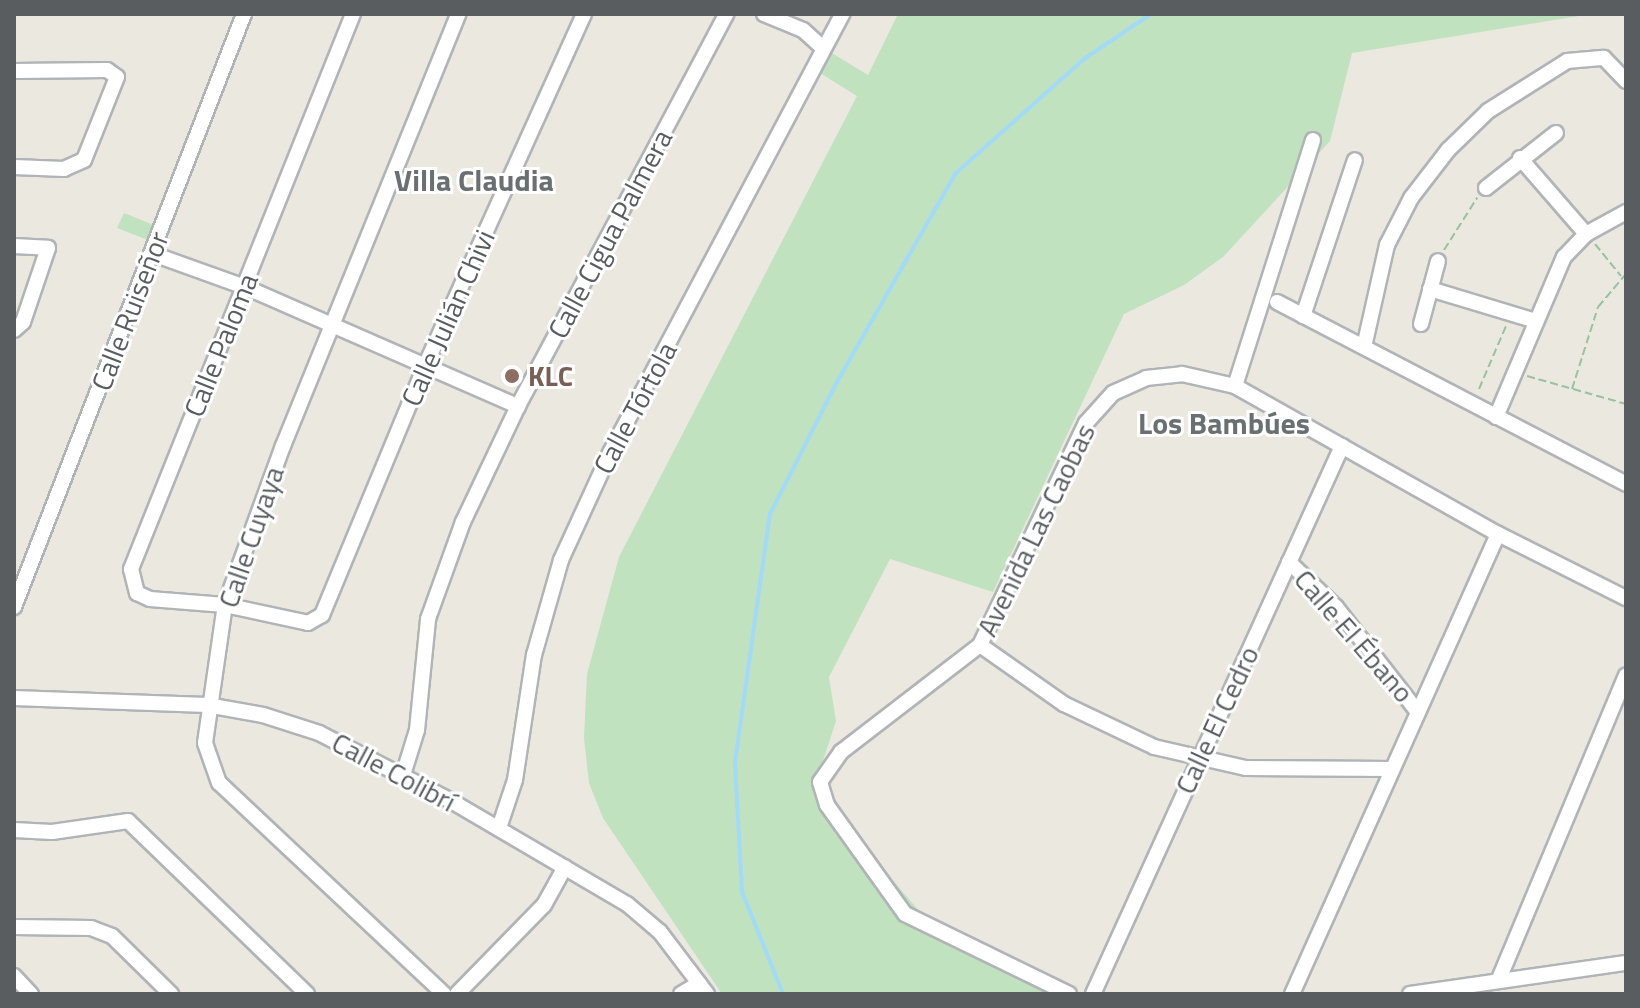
<!DOCTYPE html>
<html>
<head>
<meta charset="utf-8">
<style>
  body { margin:0 }
  #map { position:relative; width:1640px; height:1008px; overflow:hidden; background:#ebe8e0; font-family:"Titillium Web",sans-serif }
  div>[style] { position:absolute }
  .green>* { inset:0; background:#c0e2be }
  .stream>* { height:4px; margin:-2px; padding:0 2px; transform-origin:2px; border-radius:2px; background:#a2daf9 }
  .path>* { height:2px; margin-top:-1px; transform-origin:0; background:repeating-linear-gradient(90deg,#98c2a0 0 8px,transparent 0 12px) }
  .roads { filter:drop-shadow(2px 0 #b1b4b7) drop-shadow(-2px 0 #b1b4b7) drop-shadow(0 2px #b1b4b7) drop-shadow(0 -2px #b1b4b7) }
  .minor>* { height:14px; margin:-7px; padding:0 7px; transform-origin:7px; border-radius:7px; background:#fff }
  .dots>* { width:22px; height:22px; translate:-50% -50%; box-sizing:border-box; border:4px solid #fff; border-radius:50% }
  span { translate:-50% -50%; white-space:nowrap; text-align:center; line-height:1.15; -webkit-text-stroke:6px #fff; paint-order:stroke }
  .street-label { font-size:28px; color:#595d60 }
  .education-label { font-size:28px; color:#785e54; font-weight:700 }
  .left { translate:0 -50%; text-align:left }
  .neighbourhood-label { font-size:30px; color:#6a6f72; font-weight:700 }
  .frame { position:absolute; inset:0; border:16px solid #595d60; pointer-events:none }
</style>
</head>
<body>
<div id="map">
  <div class="green">
    <div style="clip-path:polygon(898px 14px,1591px 14px,1352px 53px,1330px 141px,1223px 257px,1184px 285px,1124px 314px,993px 592px,890px 559px,829px 677px,836px 721px,819px 773px,865px 848px,938px 933px,1054px 994px,722px 994px,603px 818px,589px 783px,584px 738px,587px 674px,619px 557px,857px 96px,812px 68px,822px 47px,868px 75px)"></div>
    <div style="clip-path:polygon(124px 213px,161px 228px,153px 242px,117px 228px)"></div>
  </div>
  <div class="stream">
    <div style="left:783px;top:994px;width:110px;rotate:-111.9deg"></div>
    <div style="left:742px;top:892px;width:130px;rotate:-93.1deg"></div>
    <div style="left:735px;top:762px;width:250px;rotate:-82deg"></div>
    <div style="left:770px;top:514px;width:148px;rotate:-63.1deg"></div>
    <div style="left:837px;top:382px;width:239px;rotate:-60.4deg"></div>
    <div style="left:955px;top:174px;width:173px;rotate:-41.7deg"></div>
    <div style="left:1084px;top:59px;width:81px;rotate:-33.9deg"></div>
  </div>
  <div class="path">
    <div style="left:1595px;top:244px;width:41px;rotate:50.9deg"></div>
    <div style="left:1444px;top:250px;width:62px;rotate:-57.6deg"></div>
    <div style="left:1527px;top:376px;width:103px;rotate:15.8deg"></div>
    <div style="left:1479px;top:389px;width:69px;rotate:-66.8deg"></div>
    <div style="left:1572px;top:389px;width:86px;rotate:-72.4deg"></div>
    <div style="left:1598px;top:307px;width:43px;rotate:-49.7deg"></div>
  </div>
  <div class="roads">
    <div class="minor">
      <div style="left:353px;top:14px;width:598px;rotate:111.8deg"></div>
      <div style="left:131px;top:569px;width:25px;rotate:76deg"></div>
      <div style="left:137px;top:593px;width:14px;rotate:25deg"></div>
      <div style="left:150px;top:599px;width:75px;rotate:4.6deg"></div>
      <div style="left:225px;top:605px;width:85px;rotate:12.2deg"></div>
      <div style="left:308px;top:623px;width:16px;rotate:-30deg"></div>
      <div style="left:322px;top:615px;width:272px;rotate:-67.5deg"></div>
      <div style="left:426px;top:364px;width:384px;rotate:-65.7deg"></div>
      <div style="left:764px;top:14px;width:42px;rotate:22.3deg"></div>
      <div style="left:803px;top:30px;width:25px;rotate:42deg"></div>
      <div style="left:14px;top:71px;width:93px;rotate:-0.6deg"></div>
      <div style="left:107px;top:70px;width:12px;rotate:35deg"></div>
      <div style="left:117px;top:77px;width:89px;rotate:111.7deg"></div>
      <div style="left:84px;top:160px;width:22px;rotate:156deg"></div>
      <div style="left:64px;top:169px;width:50px;rotate:-177.7deg"></div>
      <div style="left:1520px;top:158px;width:101px;rotate:49deg"></div>
      <div style="left:1486px;top:188px;width:89px;rotate:-38.2deg"></div>
      <div style="left:14px;top:246px;width:34px;rotate:3deg"></div>
      <div style="left:48px;top:248px;width:78px;rotate:108.7deg"></div>
      <div style="left:23px;top:322px;width:12px;rotate:138deg"></div>
      <div style="left:153px;top:254px;width:98px;rotate:19.7deg"></div>
      <div style="left:245px;top:287px;width:298px;rotate:23.6deg"></div>
      <div style="left:1430px;top:289px;width:111px;rotate:16.8deg"></div>
      <div style="left:1277px;top:302px;width:394px;rotate:27.5deg"></div>
      <div style="left:1303px;top:316px;width:164px;rotate:-71.6deg"></div>
      <div style="left:1421px;top:324px;width:65px;rotate:-74.9deg"></div>
      <div style="left:1364px;top:347px;width:105px;rotate:-77.3deg"></div>
      <div style="left:1387px;top:245px;width:53px;rotate:-62.9deg"></div>
      <div style="left:1411px;top:198px;width:61px;rotate:-52.4deg"></div>
      <div style="left:1448px;top:150px;width:56px;rotate:-44.3deg"></div>
      <div style="left:1488px;top:111px;width:93px;rotate:-32.3deg"></div>
      <div style="left:1567px;top:61px;width:37px;rotate:-5deg"></div>
      <div style="left:1604px;top:58px;width:32px;rotate:46deg"></div>
      <div style="left:1235px;top:386px;width:258px;rotate:-72.4deg"></div>
      <div style="left:1496px;top:417px;width:174px;rotate:-67deg"></div>
      <div style="left:1564px;top:257px;width:32px;rotate:-46deg"></div>
      <div style="left:1586px;top:234px;width:46px;rotate:-28.8deg"></div>
      <div style="left:1289px;top:562px;width:65px;rotate:43.8deg"></div>
      <div style="left:1336px;top:607px;width:132px;rotate:52.1deg"></div>
      <div style="left:14px;top:607px;width:636px;rotate:-68.8deg"></div>
      <div style="left:980px;top:645px;width:103px;rotate:35.1deg"></div>
      <div style="left:1064px;top:704px;width:100px;rotate:25.5deg"></div>
      <div style="left:1154px;top:747px;width:94px;rotate:12.9deg"></div>
      <div style="left:1246px;top:768px;width:146px;rotate:0.4deg"></div>
      <div style="left:14px;top:698px;width:193px;rotate:2.1deg"></div>
      <div style="left:207px;top:705px;width:57px;rotate:10.1deg"></div>
      <div style="left:263px;top:715px;width:59px;rotate:17.8deg"></div>
      <div style="left:319px;top:733px;width:151px;rotate:27.2deg"></div>
      <div style="left:453px;top:802px;width:202px;rotate:30.4deg"></div>
      <div style="left:627px;top:904px;width:43px;rotate:40.3deg"></div>
      <div style="left:660px;top:932px;width:78px;rotate:52.8deg"></div>
      <div style="left:403px;top:775px;width:47px;rotate:-72.7deg"></div>
      <div style="left:417px;top:730px;width:112px;rotate:-84.3deg"></div>
      <div style="left:428px;top:619px;width:103px;rotate:-70.2deg"></div>
      <div style="left:463px;top:522px;width:128px;rotate:-64.6deg"></div>
      <div style="left:518px;top:406px;width:444px;rotate:-62deg"></div>
      <div style="left:499px;top:828px;width:51px;rotate:-71.6deg"></div>
      <div style="left:515px;top:780px;width:126px;rotate:-81.4deg"></div>
      <div style="left:534px;top:655px;width:99px;rotate:-74.1deg"></div>
      <div style="left:561px;top:560px;width:118px;rotate:-65.4deg"></div>
      <div style="left:610px;top:453px;width:497px;rotate:-62.1deg"></div>
      <div style="left:14px;top:830px;width:38px;rotate:3deg"></div>
      <div style="left:52px;top:832px;width:77px;rotate:-8.2deg"></div>
      <div style="left:128px;top:821px;width:249px;rotate:44deg"></div>
      <div style="left:14px;top:927px;width:77px;rotate:0.7deg"></div>
      <div style="left:91px;top:928px;width:22px;rotate:21deg"></div>
      <div style="left:112px;top:936px;width:83px;rotate:44.5deg"></div>
      <div style="left:14px;top:976px;width:25px;rotate:47deg"></div>
      <div style="left:1499px;top:979px;width:329px;rotate:-67.3deg"></div>
      <div style="left:444px;top:994px;width:308px;rotate:-136.8deg"></div>
      <div style="left:219px;top:783px;width:42px;rotate:-109.3deg"></div>
      <div style="left:205px;top:743px;width:139px;rotate:-81.8deg"></div>
      <div style="left:225px;top:605px;width:169px;rotate:-70deg"></div>
      <div style="left:283px;top:446px;width:466px;rotate:-67.9deg"></div>
      <div style="left:457px;top:994px;width:124px;rotate:-45.7deg"></div>
      <div style="left:544px;top:905px;width:43px;rotate:-61.1deg"></div>
      <div style="left:681px;top:994px;width:21px;rotate:-31deg"></div>
      <div style="left:1069px;top:994px;width:182px;rotate:-154deg"></div>
      <div style="left:905px;top:914px;width:134px;rotate:-125.6deg"></div>
      <div style="left:827px;top:805px;width:24px;rotate:-107deg"></div>
      <div style="left:820px;top:782px;width:37px;rotate:-55deg"></div>
      <div style="left:841px;top:752px;width:175px;rotate:-37.6deg"></div>
      <div style="left:980px;top:645px;width:246px;rotate:-64.5deg"></div>
      <div style="left:1086px;top:423px;width:40px;rotate:-48deg"></div>
      <div style="left:1113px;top:393px;width:36px;rotate:-24deg"></div>
      <div style="left:1146px;top:378px;width:36px;rotate:-6deg"></div>
      <div style="left:1182px;top:374px;width:54px;rotate:12.8deg"></div>
      <div style="left:1235px;top:386px;width:302px;rotate:29.4deg"></div>
      <div style="left:1498px;top:534px;width:143px;rotate:26.6deg"></div>
      <div style="left:1093px;top:994px;width:602px;rotate:-65.56deg"></div>
      <div style="left:1292px;top:994px;width:504px;rotate:-65.88deg"></div>
      <div style="left:1410px;top:994px;width:218px;rotate:-8.2deg"></div>
    </div>
  </div>
  <div class="dots">
    <div style="left:512px;top:376px;background:#8d6e63"></div>
  </div>
  <div class="street-label">
    <span style="left:610px;top:234px;rotate:-62deg">Calle Cigua Palmera</span>
    <span style="left:130px;top:311px;rotate:-69deg">Calle Ruiseñor</span>
    <span style="left:448px;top:318px;rotate:-66deg">Calle Julián Chivi</span>
    <span style="left:221px;top:345px;rotate:-68deg">Calle Paloma</span>
    <span style="left:635px;top:408px;rotate:-62deg">Calle Tórtola</span>
    <span style="left:1036px;top:530px;rotate:-64deg">Avenida Las Caobas</span>
    <span style="left:251px;top:537px;rotate:-71deg">Calle Cuyaya</span>
    <span style="left:1354px;top:636px;rotate:49deg">Calle El Ébano</span>
    <span style="left:1217px;top:720px;rotate:-65deg">Calle El Cedro</span>
    <span style="left:394px;top:772px;rotate:28deg">Calle Colibrí</span>
  </div>
  <div class="education-label">
    <span class="left" style="left:528px;top:376px">KLC</span>
  </div>
  <div class="neighbourhood-label">
    <span style="left:474px;top:180px">Villa Claudia</span>
    <span style="left:1224px;top:423px">Los Bambúes</span>
  </div>
  <div class="frame"></div>
</div>
</body>
</html>
